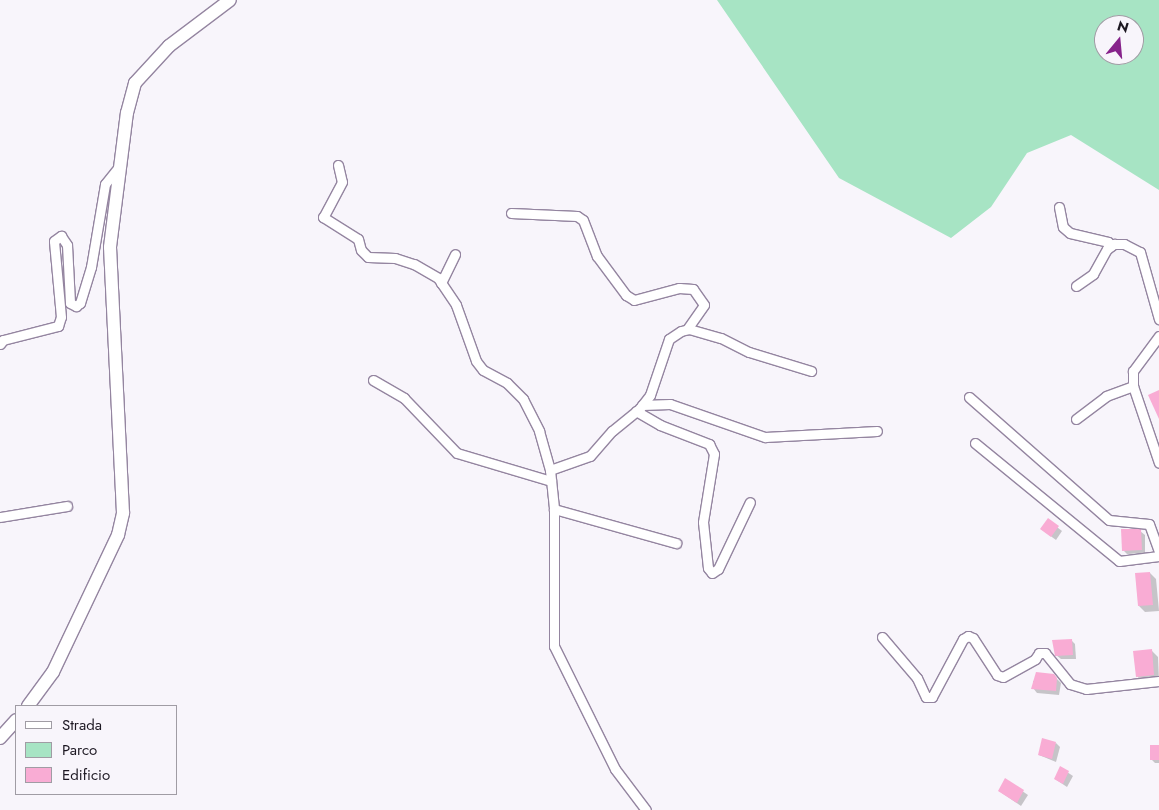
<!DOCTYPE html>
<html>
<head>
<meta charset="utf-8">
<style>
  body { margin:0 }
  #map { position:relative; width:1159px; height:810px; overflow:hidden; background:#f8f5fb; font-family:Jost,sans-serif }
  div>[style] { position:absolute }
  .green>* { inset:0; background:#a7e4c4 }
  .shadow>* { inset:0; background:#0003 }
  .building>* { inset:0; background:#f9acd4 }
  .roads { filter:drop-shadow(1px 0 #9485a0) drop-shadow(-1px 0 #9485a0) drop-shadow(0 1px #9485a0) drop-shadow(0 -1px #9485a0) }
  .street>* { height:9px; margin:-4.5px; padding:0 4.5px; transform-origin:4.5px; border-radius:4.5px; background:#fff }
  .secondary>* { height:12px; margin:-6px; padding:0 6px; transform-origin:6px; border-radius:6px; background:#fff }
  span { translate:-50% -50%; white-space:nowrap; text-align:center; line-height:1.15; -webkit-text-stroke:4px #f8f5fb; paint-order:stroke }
  .legend { position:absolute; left:15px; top:705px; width:162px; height:90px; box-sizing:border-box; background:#f8f5fb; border:1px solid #a09ca4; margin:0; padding:6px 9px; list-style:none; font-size:15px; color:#1c1721 }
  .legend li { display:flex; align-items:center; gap:10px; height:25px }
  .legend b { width:25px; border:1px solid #a09ca4 }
  .north { position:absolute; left:1094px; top:15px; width:50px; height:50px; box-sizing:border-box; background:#f8f5fb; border:1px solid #a09ca4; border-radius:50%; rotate:17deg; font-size:14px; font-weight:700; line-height:20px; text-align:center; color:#1c1721 }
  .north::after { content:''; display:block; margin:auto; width:18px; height:22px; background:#87238b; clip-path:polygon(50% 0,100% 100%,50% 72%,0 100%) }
</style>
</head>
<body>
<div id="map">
  <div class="green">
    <div style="clip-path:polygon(evenodd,717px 0,1159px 0,1159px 190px,1071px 135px,1027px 153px,991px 207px,951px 238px,839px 178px,717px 0,1104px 25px,1134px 25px,1134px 55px,1104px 55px,1104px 25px)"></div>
  </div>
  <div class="shadow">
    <div style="clip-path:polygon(1048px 520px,1062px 531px,1056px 540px,1041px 529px)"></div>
    <div style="clip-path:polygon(1140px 531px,1145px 535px,1145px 553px,1127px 554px,1123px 550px)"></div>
    <div style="clip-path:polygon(1150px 573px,1156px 579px,1159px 611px,1145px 612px,1139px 606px)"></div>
    <div style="clip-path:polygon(1071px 640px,1075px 644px,1076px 659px,1061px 659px,1056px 655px)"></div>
    <div style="clip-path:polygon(1151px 650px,1158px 657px,1159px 681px,1143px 683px,1137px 676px)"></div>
    <div style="clip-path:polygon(1053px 675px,1061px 683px,1059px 695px,1037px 693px,1033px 688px,1033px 681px)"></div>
    <div style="clip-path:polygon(1056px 743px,1060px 747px,1056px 762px,1039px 755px)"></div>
    <div style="clip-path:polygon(1159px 746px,1159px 763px,1155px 763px,1151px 759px)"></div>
    <div style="clip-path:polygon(1061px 768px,1073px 776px,1067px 787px,1055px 779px)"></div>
    <div style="clip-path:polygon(1006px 780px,1028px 795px,1021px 806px,999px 791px)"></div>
  </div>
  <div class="building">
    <div style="clip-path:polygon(1159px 390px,1159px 419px,1148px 395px)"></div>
    <div style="clip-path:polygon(1048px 518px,1059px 526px,1051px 537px,1040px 529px)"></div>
    <div style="clip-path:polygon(1121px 529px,1141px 529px,1142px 550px,1122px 551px)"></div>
    <div style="clip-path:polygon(1150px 572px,1153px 605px,1138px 606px,1135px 573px)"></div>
    <div style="clip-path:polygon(1072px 639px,1073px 655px,1055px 656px,1052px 640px)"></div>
    <div style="clip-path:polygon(1152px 649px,1154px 675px,1136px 677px,1133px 651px)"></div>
    <div style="clip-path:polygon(1036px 672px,1054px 674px,1057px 678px,1056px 691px,1031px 689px)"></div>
    <div style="clip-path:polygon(1042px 738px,1056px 742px,1052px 759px,1038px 755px)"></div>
    <div style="clip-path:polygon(1150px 745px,1159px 745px,1159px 760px,1150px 760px)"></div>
    <div style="clip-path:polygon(1060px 766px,1069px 771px,1063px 784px,1054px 779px)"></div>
    <div style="clip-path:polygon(1005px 778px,1024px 790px,1017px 803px,998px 791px)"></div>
  </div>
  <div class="roads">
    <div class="street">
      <div style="left:338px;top:165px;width:17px;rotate:77deg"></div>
      <div style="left:342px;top:182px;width:40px;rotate:118deg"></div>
      <div style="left:323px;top:217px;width:41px;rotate:32.2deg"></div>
      <div style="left:358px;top:239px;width:11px;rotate:75deg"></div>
      <div style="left:361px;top:250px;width:10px;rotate:45deg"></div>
      <div style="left:368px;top:257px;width:27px;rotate:2deg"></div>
      <div style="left:395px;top:258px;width:20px;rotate:18deg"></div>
      <div style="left:414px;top:264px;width:28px;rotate:30deg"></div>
      <div style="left:438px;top:278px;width:32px;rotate:56deg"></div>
      <div style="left:456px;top:305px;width:59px;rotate:70.3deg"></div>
      <div style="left:476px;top:361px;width:11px;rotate:52deg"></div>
      <div style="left:483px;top:370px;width:27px;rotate:28deg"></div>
      <div style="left:507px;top:383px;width:23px;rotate:45deg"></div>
      <div style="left:523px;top:399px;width:36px;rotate:63deg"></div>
      <div style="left:539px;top:431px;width:41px;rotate:74.2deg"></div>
      <div style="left:550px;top:470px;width:39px;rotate:84deg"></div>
      <div style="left:554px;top:509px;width:137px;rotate:90deg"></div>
      <div style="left:554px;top:646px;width:137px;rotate:63.6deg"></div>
      <div style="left:615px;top:769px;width:51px;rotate:52.9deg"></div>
      <div style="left:1059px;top:207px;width:20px;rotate:79deg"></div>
      <div style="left:1063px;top:227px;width:9px;rotate:41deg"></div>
      <div style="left:1070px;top:233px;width:39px;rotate:13deg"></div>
      <div style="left:1108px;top:242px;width:5px;rotate:53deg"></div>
      <div style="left:511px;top:213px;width:66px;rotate:2.6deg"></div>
      <div style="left:577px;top:216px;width:7px;rotate:34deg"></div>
      <div style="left:583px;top:220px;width:39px;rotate:69deg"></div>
      <div style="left:597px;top:256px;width:49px;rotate:53.4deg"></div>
      <div style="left:626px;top:295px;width:9px;rotate:32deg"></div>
      <div style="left:634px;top:300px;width:47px;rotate:-14.9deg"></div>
      <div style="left:679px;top:288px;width:14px;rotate:4deg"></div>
      <div style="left:693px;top:289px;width:19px;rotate:55deg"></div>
      <div style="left:704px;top:305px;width:29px;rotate:125deg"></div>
      <div style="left:441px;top:283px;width:32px;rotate:-64deg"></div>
      <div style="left:1076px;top:286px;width:21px;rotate:-35deg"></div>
      <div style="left:1093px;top:274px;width:29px;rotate:-61deg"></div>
      <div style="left:1107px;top:249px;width:9px;rotate:-36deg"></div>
      <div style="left:1114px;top:244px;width:10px"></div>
      <div style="left:1124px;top:244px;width:18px;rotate:27deg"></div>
      <div style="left:1140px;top:252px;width:70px;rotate:74.2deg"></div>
      <div style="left:1159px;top:336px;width:44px;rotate:126.6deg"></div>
      <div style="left:1133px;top:371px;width:15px;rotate:90deg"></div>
      <div style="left:1133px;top:386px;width:81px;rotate:71.3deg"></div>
      <div style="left:0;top:344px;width:5px;rotate:-53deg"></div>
      <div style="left:3px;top:340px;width:57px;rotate:-14.3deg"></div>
      <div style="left:58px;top:326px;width:9px;rotate:-72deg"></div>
      <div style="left:61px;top:317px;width:76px;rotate:-95.3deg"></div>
      <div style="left:54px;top:241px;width:9px;rotate:-36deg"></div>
      <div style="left:61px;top:236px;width:11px;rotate:56deg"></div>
      <div style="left:67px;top:245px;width:58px;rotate:87deg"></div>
      <div style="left:70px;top:303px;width:7px;rotate:27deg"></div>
      <div style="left:76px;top:306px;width:5px;rotate:-37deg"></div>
      <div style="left:80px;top:303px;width:38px;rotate:-73deg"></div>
      <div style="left:91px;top:267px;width:84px;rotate:-80.4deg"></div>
      <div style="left:105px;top:184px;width:22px;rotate:-51deg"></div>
      <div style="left:373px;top:380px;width:36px;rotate:30deg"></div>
      <div style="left:404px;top:398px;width:76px;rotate:46.1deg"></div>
      <div style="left:457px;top:453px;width:98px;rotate:16.6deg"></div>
      <div style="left:969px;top:397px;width:186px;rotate:41.3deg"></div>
      <div style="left:1109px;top:520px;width:40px;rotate:5.7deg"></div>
      <div style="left:1149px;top:524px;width:30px;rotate:70deg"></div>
      <div style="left:642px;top:405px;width:28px;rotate:-2deg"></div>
      <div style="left:670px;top:404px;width:101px;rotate:19.2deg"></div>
      <div style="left:765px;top:437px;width:112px;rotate:-3.1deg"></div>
      <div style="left:636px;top:411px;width:28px;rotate:30deg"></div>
      <div style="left:660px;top:425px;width:53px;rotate:21.2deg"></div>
      <div style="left:709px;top:444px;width:11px;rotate:63deg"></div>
      <div style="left:714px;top:454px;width:69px;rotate:99.2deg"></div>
      <div style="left:703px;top:522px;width:46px;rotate:83.8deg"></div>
      <div style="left:708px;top:568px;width:6px;rotate:51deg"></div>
      <div style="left:712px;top:573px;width:7px;rotate:-34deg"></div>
      <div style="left:718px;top:569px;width:74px;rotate:-64.5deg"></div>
      <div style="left:1076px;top:419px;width:38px;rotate:-37deg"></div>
      <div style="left:1106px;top:396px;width:29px;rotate:-20deg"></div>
      <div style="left:975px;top:443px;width:186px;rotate:39.3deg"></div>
      <div style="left:1119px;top:561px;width:40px;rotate:-7.1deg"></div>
      <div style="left:550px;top:470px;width:42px;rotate:-19.3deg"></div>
      <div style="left:590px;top:456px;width:33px;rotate:-49deg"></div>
      <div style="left:612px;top:431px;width:36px;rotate:-39deg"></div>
      <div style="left:640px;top:408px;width:16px;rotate:-52deg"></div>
      <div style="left:650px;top:395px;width:59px;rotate:-71.3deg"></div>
      <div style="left:669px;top:339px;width:14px;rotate:-34deg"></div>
      <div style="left:681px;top:331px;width:8px;rotate:-14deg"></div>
      <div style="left:689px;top:329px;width:33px;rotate:16deg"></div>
      <div style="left:721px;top:338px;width:31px;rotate:27deg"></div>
      <div style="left:749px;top:352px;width:65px;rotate:17deg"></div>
      <div style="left:554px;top:509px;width:127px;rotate:15.6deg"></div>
      <div style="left:0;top:517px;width:68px;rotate:-9.3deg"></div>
      <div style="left:882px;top:637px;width:54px;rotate:49.5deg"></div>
      <div style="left:917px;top:678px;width:21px;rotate:65deg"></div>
      <div style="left:926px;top:697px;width:6px"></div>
      <div style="left:932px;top:697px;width:66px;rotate:-61.9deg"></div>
      <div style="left:963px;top:639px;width:6px;rotate:-31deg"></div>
      <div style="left:968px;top:636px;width:5px;rotate:22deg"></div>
      <div style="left:973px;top:638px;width:44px;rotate:57deg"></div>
      <div style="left:997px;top:675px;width:6px;rotate:18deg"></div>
      <div style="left:1003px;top:677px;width:37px;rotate:-29deg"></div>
      <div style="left:1035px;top:659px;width:7px;rotate:-56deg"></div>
      <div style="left:1039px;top:653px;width:6px"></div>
      <div style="left:1045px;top:653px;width:40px;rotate:51deg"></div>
      <div style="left:1070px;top:684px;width:17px;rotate:17deg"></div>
      <div style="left:1086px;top:689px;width:73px;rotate:-6.3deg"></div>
    </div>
    <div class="secondary">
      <div style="left:28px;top:706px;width:42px;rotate:-53.7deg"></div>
      <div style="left:53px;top:672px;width:152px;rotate:-64.6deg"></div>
      <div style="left:118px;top:535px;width:23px;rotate:-77deg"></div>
      <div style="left:123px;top:513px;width:266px;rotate:-92.8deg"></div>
      <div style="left:110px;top:247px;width:135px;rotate:-82.8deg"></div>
      <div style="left:127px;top:113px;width:31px;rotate:-75deg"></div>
      <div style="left:135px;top:83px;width:50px;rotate:-47.4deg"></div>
      <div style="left:169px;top:46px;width:76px;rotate:-37deg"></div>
      <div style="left:0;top:738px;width:24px;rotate:-48deg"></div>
    </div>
  </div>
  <ul class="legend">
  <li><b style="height:6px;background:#fff"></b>Strada</li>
  <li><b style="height:14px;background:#a7e4c4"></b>Parco</li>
  <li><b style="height:14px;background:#f9acd4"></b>Edificio</li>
  </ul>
  <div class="north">N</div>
</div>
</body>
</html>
